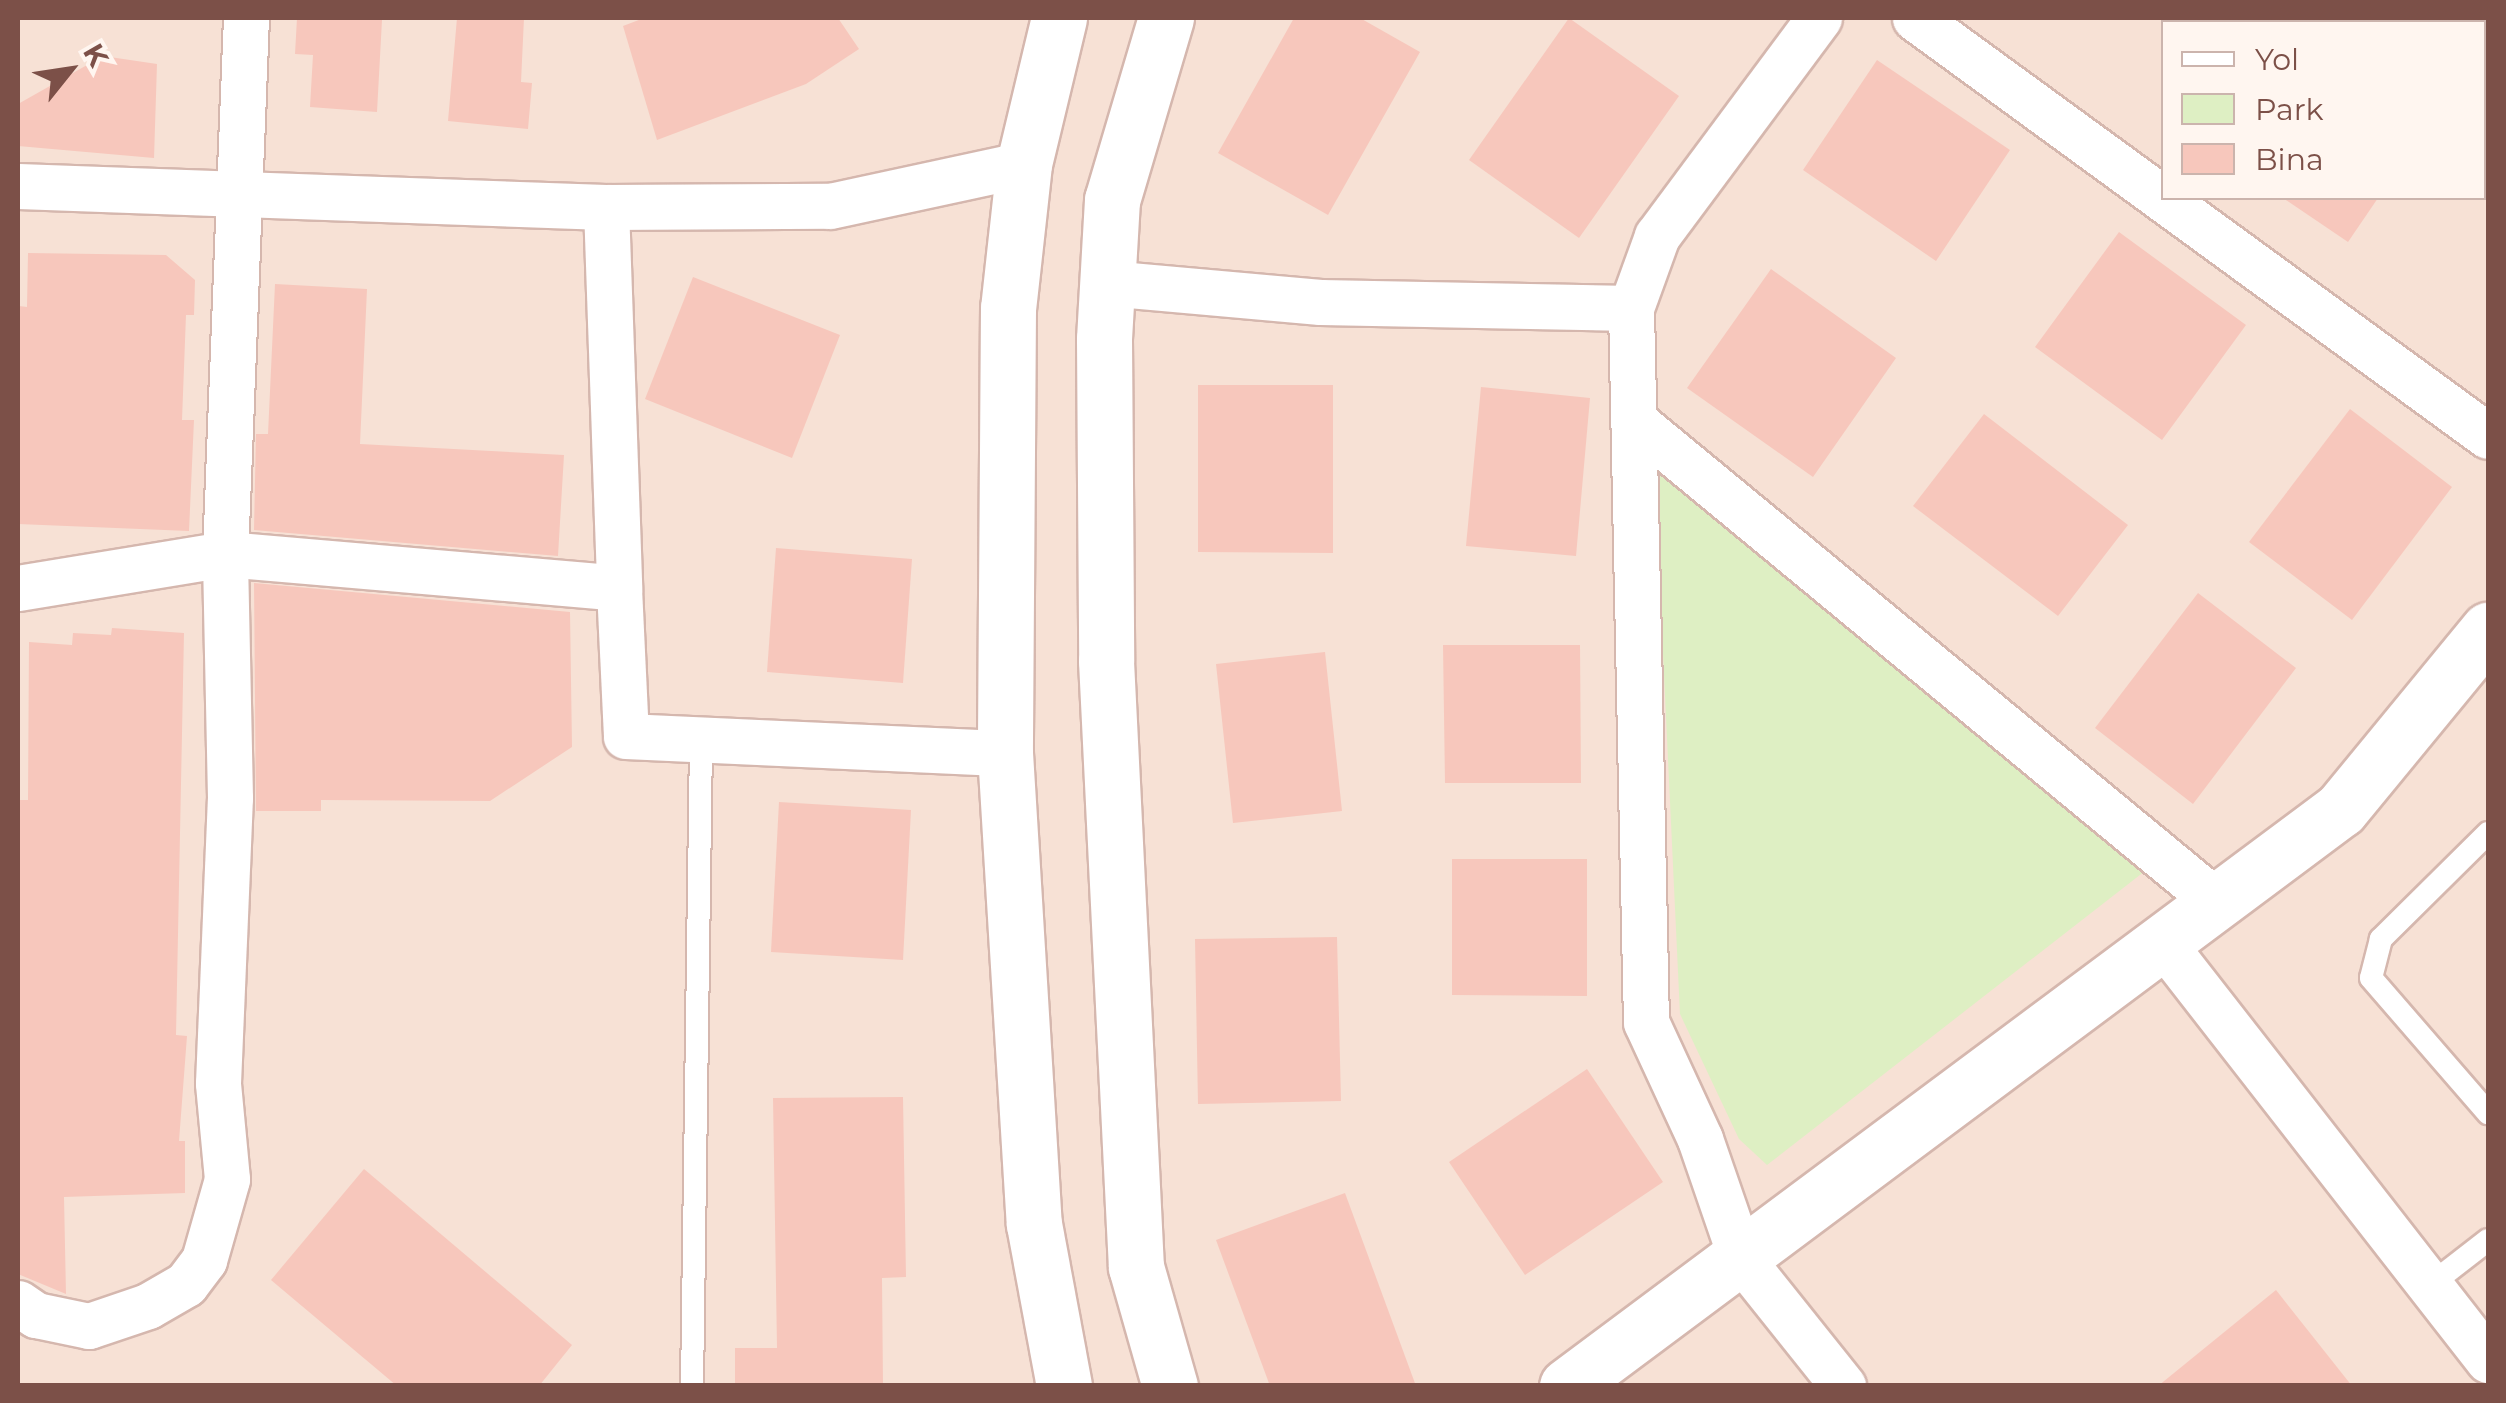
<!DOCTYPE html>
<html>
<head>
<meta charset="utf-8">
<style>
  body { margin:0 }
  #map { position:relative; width:2506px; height:1403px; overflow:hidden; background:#fff1e7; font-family:Montserrat,sans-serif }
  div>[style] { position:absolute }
  .residential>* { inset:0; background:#f7e1d5 }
  .green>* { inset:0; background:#deefc3 }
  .building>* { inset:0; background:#f7c7bc }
  .roads { filter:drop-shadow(2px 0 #d5b7ae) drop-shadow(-2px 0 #d5b7ae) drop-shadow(0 2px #d5b7ae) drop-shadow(0 -2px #d5b7ae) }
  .lane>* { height:22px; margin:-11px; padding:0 11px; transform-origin:11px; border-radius:11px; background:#fff }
  .street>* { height:45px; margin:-22.5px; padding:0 22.5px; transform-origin:22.5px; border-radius:22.5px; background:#fff }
  .secondary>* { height:55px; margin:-27.5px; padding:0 27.5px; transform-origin:27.5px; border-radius:27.5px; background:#fff }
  span { translate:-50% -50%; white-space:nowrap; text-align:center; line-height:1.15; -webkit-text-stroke:10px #fff6f0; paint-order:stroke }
  .frame { position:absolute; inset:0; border:20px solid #7c5048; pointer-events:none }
  .legend { position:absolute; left:2161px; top:20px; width:325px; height:180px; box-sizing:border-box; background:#fff6f0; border:2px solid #cbb4ad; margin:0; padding:12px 18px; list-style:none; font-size:30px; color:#7c5048 }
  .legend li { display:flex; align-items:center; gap:20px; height:50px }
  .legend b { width:50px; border:2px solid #cbb4ad }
  .north { position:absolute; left:20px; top:20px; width:100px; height:100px; -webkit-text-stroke:8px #fff6f0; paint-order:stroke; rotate:60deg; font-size:28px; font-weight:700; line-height:40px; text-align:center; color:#7c5048 }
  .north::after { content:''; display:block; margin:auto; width:35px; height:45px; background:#7c5048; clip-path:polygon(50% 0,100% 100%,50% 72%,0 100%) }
</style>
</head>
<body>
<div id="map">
  <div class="residential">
    <div style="clip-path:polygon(evenodd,18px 18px,2488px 18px,2488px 1385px,18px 1385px,18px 18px,2164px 22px,2484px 22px,2484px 198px,2164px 198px,2164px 22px)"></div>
  </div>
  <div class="green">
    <div style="clip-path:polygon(1654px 462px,2154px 864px,1767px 1165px,1739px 1139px,1680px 1014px)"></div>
  </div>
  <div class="building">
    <div style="clip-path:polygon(297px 18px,382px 20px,377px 112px,310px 107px,313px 55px,295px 54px)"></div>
    <div style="clip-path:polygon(457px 18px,524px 18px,521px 82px,532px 83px,528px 129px,448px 121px)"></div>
    <div style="clip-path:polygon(644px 18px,838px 18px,859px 49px,806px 84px,657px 140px,623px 26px)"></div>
    <div style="clip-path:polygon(1294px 18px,1360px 18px,1420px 52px,1328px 215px,1218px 153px)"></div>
    <div style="clip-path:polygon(1569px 18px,1679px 96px,1579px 238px,1469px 160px)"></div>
    <div style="clip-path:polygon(103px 56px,157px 64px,154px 158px,18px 146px,18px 104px)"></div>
    <div style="clip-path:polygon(1877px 60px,2010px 150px,1936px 261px,1803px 170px)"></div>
    <div style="clip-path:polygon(2283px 198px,2378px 198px,2348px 242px)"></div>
    <div style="clip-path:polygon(2119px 232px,2246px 325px,2162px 440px,2035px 347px)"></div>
    <div style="clip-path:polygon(28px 253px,166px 255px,195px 280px,194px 315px,186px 315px,182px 420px,194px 420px,189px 531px,18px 524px,19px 306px,27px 307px)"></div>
    <div style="clip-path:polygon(1771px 269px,1896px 358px,1813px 477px,1687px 388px)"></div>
    <div style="clip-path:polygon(693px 277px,840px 335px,792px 458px,645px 399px)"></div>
    <div style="clip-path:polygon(275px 284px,367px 289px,360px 444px,564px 455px,558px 556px,254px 530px,256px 434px,268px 434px)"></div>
    <div style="clip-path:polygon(1198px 385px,1333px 385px,1333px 553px,1198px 552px)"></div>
    <div style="clip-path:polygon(1481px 387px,1590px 398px,1576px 556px,1466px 546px)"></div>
    <div style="clip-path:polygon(2350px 409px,2452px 487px,2352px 620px,2249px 542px)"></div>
    <div style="clip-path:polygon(1984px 414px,2128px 525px,2058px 616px,1913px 506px)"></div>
    <div style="clip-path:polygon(776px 548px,912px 559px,903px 683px,767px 672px)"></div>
    <div style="clip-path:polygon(254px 583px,570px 612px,572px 747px,490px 801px,321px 800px,321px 811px,256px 811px)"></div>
    <div style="clip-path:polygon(2198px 593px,2296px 668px,2193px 804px,2095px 728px)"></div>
    <div style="clip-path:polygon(112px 628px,184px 633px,176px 1035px,187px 1036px,179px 1141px,185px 1141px,185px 1193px,64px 1197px,66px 1294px,18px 1274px,18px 800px,28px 800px,29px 642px,72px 645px,73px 633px,111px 635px)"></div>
    <div style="clip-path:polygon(1443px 645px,1580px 645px,1581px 783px,1445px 783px)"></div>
    <div style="clip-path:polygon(1325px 652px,1342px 811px,1233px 823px,1216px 664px)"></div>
    <div style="clip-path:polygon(779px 802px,911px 810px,903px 960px,771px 952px)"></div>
    <div style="clip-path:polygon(1452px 859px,1587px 859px,1587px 996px,1452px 995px)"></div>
    <div style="clip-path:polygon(1337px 937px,1341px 1101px,1198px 1104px,1195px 939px)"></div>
    <div style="clip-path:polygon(1587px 1069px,1663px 1182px,1525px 1275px,1449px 1162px)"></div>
    <div style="clip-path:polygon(903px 1097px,906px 1277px,882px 1278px,883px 1386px,735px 1386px,735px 1348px,777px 1348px,773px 1098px)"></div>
    <div style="clip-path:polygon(364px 1169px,572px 1345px,539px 1386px,397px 1386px,271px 1280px)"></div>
    <div style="clip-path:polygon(1345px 1193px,1416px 1386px,1270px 1386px,1216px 1240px)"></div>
    <div style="clip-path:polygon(2276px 1290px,2352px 1386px,2158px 1386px)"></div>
  </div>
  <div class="roads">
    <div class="lane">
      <div style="left:2488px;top:833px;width:151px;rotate:135.3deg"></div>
      <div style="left:2381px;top:939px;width:40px;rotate:104.4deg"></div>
      <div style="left:2371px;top:978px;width:179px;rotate:49.1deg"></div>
      <div style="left:2430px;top:1285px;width:73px;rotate:-37.8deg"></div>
      <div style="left:692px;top:1386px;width:646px;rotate:-89.2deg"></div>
    </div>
    <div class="street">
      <div style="left:1819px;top:18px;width:272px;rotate:126.6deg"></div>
      <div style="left:1657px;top:236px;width:77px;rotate:109.9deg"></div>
      <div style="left:1631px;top:308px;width:714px;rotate:88.8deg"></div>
      <div style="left:1646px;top:1022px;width:129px;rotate:65.2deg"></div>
      <div style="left:1700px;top:1139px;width:126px;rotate:71deg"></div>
      <div style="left:1741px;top:1258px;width:164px;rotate:51.4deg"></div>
      <div style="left:1915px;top:18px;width:709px;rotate:36.11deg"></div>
      <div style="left:18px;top:186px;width:588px;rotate:2.05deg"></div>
      <div style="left:606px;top:207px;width:224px;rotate:-0.3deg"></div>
      <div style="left:830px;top:206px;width:198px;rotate:-12.2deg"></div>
      <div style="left:606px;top:207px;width:381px;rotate:88deg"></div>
      <div style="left:1107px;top:283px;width:214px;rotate:5.1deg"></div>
      <div style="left:1320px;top:302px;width:311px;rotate:1.1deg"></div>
      <div style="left:1634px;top:421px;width:759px;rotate:39.54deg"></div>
      <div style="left:18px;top:588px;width:210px;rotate:-9.3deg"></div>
      <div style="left:225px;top:554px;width:395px;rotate:4.9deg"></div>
      <div style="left:619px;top:588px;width:148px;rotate:87.3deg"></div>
      <div style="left:626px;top:736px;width:379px;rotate:2.6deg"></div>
      <div style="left:2163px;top:943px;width:529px;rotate:52.07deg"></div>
      <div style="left:18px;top:1303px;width:22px;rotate:34deg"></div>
      <div style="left:36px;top:1315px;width:54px;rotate:11.7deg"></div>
      <div style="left:89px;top:1326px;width:62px;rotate:-18.7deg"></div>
      <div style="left:148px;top:1306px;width:44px;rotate:-30.1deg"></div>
      <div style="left:186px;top:1284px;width:30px;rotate:-53deg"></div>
      <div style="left:204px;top:1260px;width:84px;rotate:-74.1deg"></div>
      <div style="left:227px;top:1179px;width:96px;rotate:-95.4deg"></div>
      <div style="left:218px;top:1083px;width:285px;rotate:-87.6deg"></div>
      <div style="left:230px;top:798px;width:244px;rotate:-91.2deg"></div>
      <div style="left:225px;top:554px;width:536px;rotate:-87.76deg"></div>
    </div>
    <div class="secondary">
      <div style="left:1059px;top:18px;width:150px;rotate:103.5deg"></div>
      <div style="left:1024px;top:164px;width:145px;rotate:96.3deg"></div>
      <div style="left:1008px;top:308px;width:445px;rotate:90.4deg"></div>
      <div style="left:1005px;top:753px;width:472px;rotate:86.5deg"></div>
      <div style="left:1034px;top:1224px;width:165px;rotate:79.5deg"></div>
      <div style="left:1166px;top:18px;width:190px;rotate:106.5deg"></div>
      <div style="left:1112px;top:200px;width:139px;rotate:93.3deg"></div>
      <div style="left:1104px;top:339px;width:322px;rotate:89.6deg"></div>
      <div style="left:1106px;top:661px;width:607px;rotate:87.17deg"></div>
      <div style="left:1136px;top:1267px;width:124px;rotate:74.1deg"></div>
      <div style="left:1567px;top:1386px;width:965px;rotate:-36.7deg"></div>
      <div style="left:2341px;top:809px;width:232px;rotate:-50.6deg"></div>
    </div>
  </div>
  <div class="frame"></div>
  <ul class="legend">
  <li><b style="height:12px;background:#fff"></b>Yol</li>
  <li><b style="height:28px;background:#deefc3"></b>Park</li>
  <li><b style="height:28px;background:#f7c7bc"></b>Bina</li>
  </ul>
  <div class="north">K</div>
</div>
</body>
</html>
